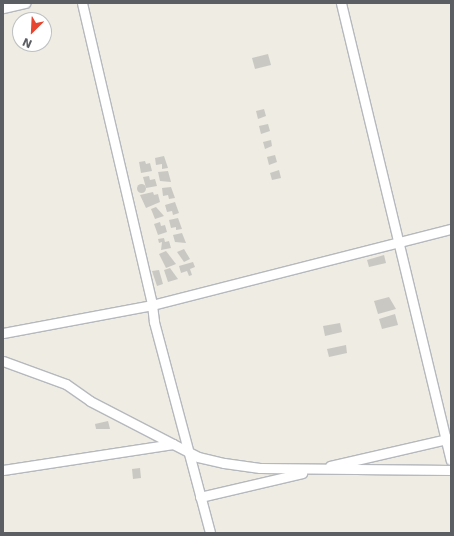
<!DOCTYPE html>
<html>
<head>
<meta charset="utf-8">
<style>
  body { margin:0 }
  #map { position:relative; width:454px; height:536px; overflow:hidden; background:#eeece3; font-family:"DejaVu Sans",sans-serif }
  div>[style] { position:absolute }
  .building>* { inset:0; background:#cac8c2 }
  .round { border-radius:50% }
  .roads { filter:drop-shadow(1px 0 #b5b8bd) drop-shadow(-1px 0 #b5b8bd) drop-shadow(0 1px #b5b8bd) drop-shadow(0 -1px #b5b8bd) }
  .minor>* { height:9px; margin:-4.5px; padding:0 4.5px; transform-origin:4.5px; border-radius:4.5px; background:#fff }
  span { translate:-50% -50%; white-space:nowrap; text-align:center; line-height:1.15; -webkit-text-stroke:3px #fff; paint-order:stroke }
  .frame { position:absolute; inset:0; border:4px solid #5b5e63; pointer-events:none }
  .north { position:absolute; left:12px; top:12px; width:40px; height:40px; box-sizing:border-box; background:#fff; border:1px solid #bdbfc1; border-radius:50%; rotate:204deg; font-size:11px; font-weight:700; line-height:16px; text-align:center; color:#5b5e63 }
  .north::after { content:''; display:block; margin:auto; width:14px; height:18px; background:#e7452f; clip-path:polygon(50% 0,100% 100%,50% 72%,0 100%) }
</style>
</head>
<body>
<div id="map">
  <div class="building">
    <div style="clip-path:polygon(268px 54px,271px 65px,255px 69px,252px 58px)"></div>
    <div style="clip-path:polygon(264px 109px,266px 116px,258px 119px,256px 111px)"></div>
    <div style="clip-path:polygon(268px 124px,270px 131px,261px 134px,259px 126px)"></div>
    <div style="clip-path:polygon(271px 140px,272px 146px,265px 149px,263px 142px)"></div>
    <div style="clip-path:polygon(275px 155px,277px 162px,269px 165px,267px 157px)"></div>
    <div style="clip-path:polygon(164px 156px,168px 168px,162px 169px,162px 164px,156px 165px,155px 158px)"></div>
    <div style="clip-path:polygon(145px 161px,146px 164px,150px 163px,152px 171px,141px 173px,139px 162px)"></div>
    <div style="clip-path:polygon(279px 170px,281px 178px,272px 180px,270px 173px)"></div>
    <div style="clip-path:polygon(168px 171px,171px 182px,160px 181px,158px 172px)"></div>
    <div style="clip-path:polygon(149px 176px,150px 180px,155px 179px,157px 186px,146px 188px,143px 177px)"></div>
    <div class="round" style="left:136.5px;top:183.5px;width:9px;height:9px"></div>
    <div style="clip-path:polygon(171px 187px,175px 198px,169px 199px,168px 195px,163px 196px,162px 188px)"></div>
    <div style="clip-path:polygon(153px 192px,154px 195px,158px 194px,160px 202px,146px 208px,140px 195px)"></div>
    <div style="clip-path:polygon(175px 202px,179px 213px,173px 215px,172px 211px,167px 212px,165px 205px)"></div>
    <div style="clip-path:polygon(156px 207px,164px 216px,155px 219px,151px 209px)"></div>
    <div style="clip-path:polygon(178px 218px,182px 229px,176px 230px,176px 227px,171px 228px,169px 220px)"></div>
    <div style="clip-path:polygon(160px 222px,161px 226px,165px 225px,167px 232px,158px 235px,154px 224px)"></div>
    <div style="clip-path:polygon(182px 233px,186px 243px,175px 242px,173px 235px)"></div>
    <div style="clip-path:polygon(164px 238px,165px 242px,169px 241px,171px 248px,161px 250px,162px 242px,159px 243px,158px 239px)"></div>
    <div style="clip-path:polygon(184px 249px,190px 259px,184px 262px,177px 252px)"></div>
    <div style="clip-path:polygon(166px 251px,176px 264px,166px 268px,159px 254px)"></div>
    <div style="clip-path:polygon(384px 255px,386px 263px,369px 267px,367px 260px)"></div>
    <div style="clip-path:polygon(193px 262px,195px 267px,190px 269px,192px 275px,189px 276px,187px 271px,181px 273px,179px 266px)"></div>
    <div style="clip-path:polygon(170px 268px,178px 279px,168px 282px,164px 270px)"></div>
    <div style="clip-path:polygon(159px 270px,163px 284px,157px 286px,152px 271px)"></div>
    <div style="clip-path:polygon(389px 297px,396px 309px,378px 314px,374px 301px)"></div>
    <div style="clip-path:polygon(395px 314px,398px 325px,382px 329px,379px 319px)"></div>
    <div style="clip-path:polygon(340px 323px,342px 332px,325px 336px,323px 326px)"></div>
    <div style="clip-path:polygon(346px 345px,347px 353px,329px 357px,327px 349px)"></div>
    <div style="clip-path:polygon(108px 421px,110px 429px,96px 429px,95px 424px)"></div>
    <div style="clip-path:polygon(140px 468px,141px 478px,133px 479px,132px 469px)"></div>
  </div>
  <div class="roads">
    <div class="minor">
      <div style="left:82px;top:3px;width:310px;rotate:76.9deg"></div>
      <div style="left:152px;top:305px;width:17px;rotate:83deg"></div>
      <div style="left:154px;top:322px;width:218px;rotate:75.1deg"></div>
      <div style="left:341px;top:3px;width:470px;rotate:76.5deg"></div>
      <div style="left:3px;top:8px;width:23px;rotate:-13deg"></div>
      <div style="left:3px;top:333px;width:152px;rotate:-10.6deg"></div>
      <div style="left:152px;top:305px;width:309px;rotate:-14.3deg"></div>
      <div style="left:3px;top:361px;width:67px;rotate:20.1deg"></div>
      <div style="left:66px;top:384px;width:29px;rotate:35deg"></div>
      <div style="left:90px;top:401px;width:93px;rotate:27.4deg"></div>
      <div style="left:173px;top:444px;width:28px;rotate:27deg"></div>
      <div style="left:198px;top:457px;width:27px;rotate:13deg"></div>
      <div style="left:224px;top:463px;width:36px;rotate:8deg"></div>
      <div style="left:260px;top:468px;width:191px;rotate:0.6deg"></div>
      <div style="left:330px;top:466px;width:124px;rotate:-13deg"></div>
      <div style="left:3px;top:470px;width:172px;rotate:-8.7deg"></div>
      <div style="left:200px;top:497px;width:105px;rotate:-13.2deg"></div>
    </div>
  </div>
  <div class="frame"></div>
  <div class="north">N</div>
</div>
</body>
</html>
